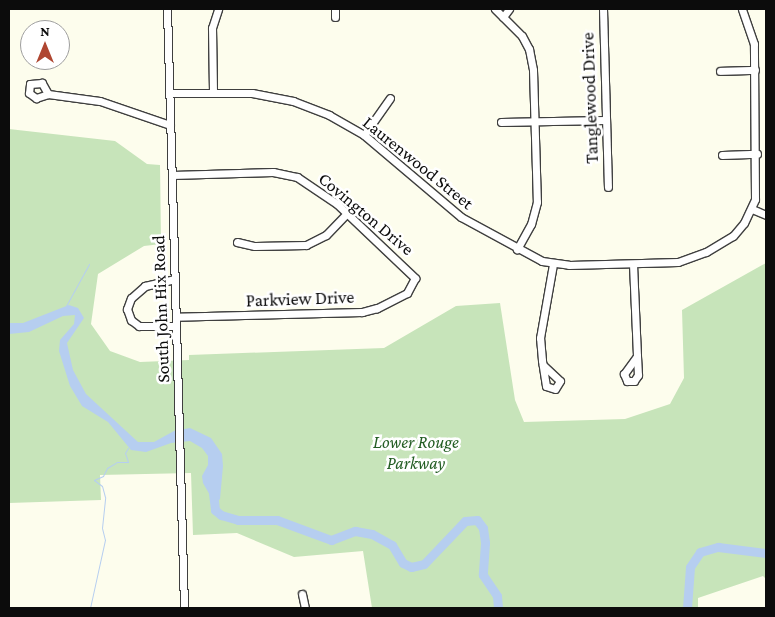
<!DOCTYPE html>
<html>
<head>
<meta charset="utf-8">
<style>
  body { margin:0 }
  #map { position:relative; width:775px; height:617px; overflow:hidden; background:#fdfded; font-family:"Crimson Pro",serif }
  div>[style] { position:absolute }
  .green>* { inset:0; background:#c7e4ba }
  .water>* { inset:0; background:#b6cef0 }
  .stream>* { height:1px; margin:-0.5px; padding:0 0.5px; transform-origin:0.5px; border-radius:0.5px; background:#b6cef0 }
  .river>* { height:9px; margin:-4.5px; padding:0 4.5px; transform-origin:4.5px; border-radius:4.5px; background:#b6cef0 }
  .roads { filter:drop-shadow(1px 0 #3f3f3f) drop-shadow(-1px 0 #3f3f3f) drop-shadow(0 1px #3f3f3f) drop-shadow(0 -1px #3f3f3f) }
  .minor>* { height:7px; margin:-3.5px; padding:0 3.5px; transform-origin:3.5px; border-radius:3.5px; background:#fff }
  span { translate:-50% -50%; white-space:nowrap; text-align:center; line-height:1.15; -webkit-text-stroke:5px #fff; paint-order:stroke }
  .street-label { font-size:18px; color:#0c0c0c }
  .park-label { font-size:18px; color:#235d23; font-style:italic }
  .frame { position:absolute; inset:0; border:10px solid #0c0c0c; pointer-events:none }
  .north { position:absolute; left:20px; top:20px; width:50px; height:50px; box-sizing:border-box; background:#fff; border:1px solid #9e9e9e; border-radius:50%; rotate:0deg; font-size:14px; font-weight:700; line-height:20px; text-align:center; color:#0c0c0c }
  .north::after { content:''; display:block; margin:auto; width:18px; height:22px; background:#af4631; clip-path:polygon(50% 0,100% 100%,50% 72%,0 100%) }
</style>
</head>
<body>
<div id="map">
  <div class="green">
    <div style="clip-path:polygon(9px 129px,115px 141px,147px 164px,160px 165px,161px 244px,144px 246px,98px 274px,91px 324px,110px 351px,140px 362px,189px 360px,189px 355px,384px 348px,456px 306px,500px 303px,515px 400px,524px 422px,625px 419px,670px 404px,684px 378px,682px 310px,766px 263px,766px 579px,763px 576px,698px 598px,698px 608px,372px 608px,363px 551px,294px 557px,237px 533px,193px 535px,191px 473px,100px 475px,101px 500px,9px 503px)"></div>
  </div>
  <div class="water">
    <div style="clip-path:polygon(69px 305px,78px 308px,84px 318px,67px 343px,73px 370px,86px 394px,138px 442px,154px 442px,174px 431px,190px 428px,211px 438px,222px 454px,223px 466px,220px 499px,215px 504px,203px 483px,202px 476px,208px 465px,208px 456px,202px 448px,190px 441px,171px 443px,146px 452px,131px 450px,108px 422px,82px 406px,70px 386px,59px 351px,60px 340px,74px 324px,75px 315px,63px 316px,29px 332px,9px 334px,9px 323px,23px 323px)"></div>
  </div>
  <div class="stream">
    <div style="left:66px;top:306px;width:48px;rotate:-61.3deg"></div>
    <div style="left:90px;top:608px;width:70px;rotate:-77.6deg"></div>
    <div style="left:105px;top:540px;width:12px;rotate:-104deg"></div>
    <div style="left:102px;top:528px;width:31px;rotate:-84deg"></div>
    <div style="left:105px;top:497px;width:11px;rotate:-105deg"></div>
    <div style="left:102px;top:486px;width:10px;rotate:-143deg"></div>
    <div style="left:94px;top:480px;width:10px;rotate:-24deg"></div>
    <div style="left:103px;top:476px;width:9px;rotate:-63deg"></div>
    <div style="left:107px;top:468px;width:12px;rotate:-31deg"></div>
    <div style="left:117px;top:462px;width:11px"></div>
    <div style="left:128px;top:462px;width:9px;rotate:-108deg"></div>
    <div style="left:125px;top:453px;width:6px;rotate:-59deg"></div>
  </div>
  <div class="river">
    <div style="left:213px;top:493px;width:17px;rotate:83deg"></div>
    <div style="left:215px;top:510px;width:8px;rotate:40deg"></div>
    <div style="left:221px;top:515px;width:18px;rotate:16deg"></div>
    <div style="left:238px;top:520px;width:39px"></div>
    <div style="left:277px;top:520px;width:58px;rotate:20.3deg"></div>
    <div style="left:331px;top:540px;width:26px;rotate:-21deg"></div>
    <div style="left:355px;top:531px;width:17px;rotate:10deg"></div>
    <div style="left:372px;top:534px;width:23px;rotate:29deg"></div>
    <div style="left:392px;top:545px;width:21px;rotate:59deg"></div>
    <div style="left:403px;top:563px;width:9px;rotate:27deg"></div>
    <div style="left:411px;top:567px;width:13px;rotate:-13deg"></div>
    <div style="left:424px;top:564px;width:59px;rotate:-46.4deg"></div>
    <div style="left:465px;top:521px;width:12px;rotate:-5deg"></div>
    <div style="left:477px;top:520px;width:10px;rotate:53deg"></div>
    <div style="left:483px;top:528px;width:15px;rotate:82deg"></div>
    <div style="left:485px;top:543px;width:32px;rotate:94deg"></div>
    <div style="left:483px;top:575px;width:25px;rotate:56deg"></div>
    <div style="left:497px;top:596px;width:12px;rotate:85deg"></div>
    <div style="left:687px;top:608px;width:41px;rotate:-85.8deg"></div>
    <div style="left:690px;top:567px;width:18px;rotate:-56deg"></div>
    <div style="left:700px;top:552px;width:19px;rotate:-16deg"></div>
    <div style="left:718px;top:547px;width:48px;rotate:7.1deg"></div>
  </div>
  <div class="roads">
    <div class="minor">
      <div style="left:167px;top:9px;width:599px;rotate:88.37deg"></div>
      <div style="left:335px;top:9px;width:8px;rotate:90deg"></div>
      <div style="left:495px;top:9px;width:38px;rotate:45deg"></div>
      <div style="left:522px;top:36px;width:15px;rotate:62deg"></div>
      <div style="left:529px;top:49px;width:21px;rotate:79deg"></div>
      <div style="left:533px;top:70px;width:132px;rotate:88.3deg"></div>
      <div style="left:537px;top:202px;width:23px;rotate:105deg"></div>
      <div style="left:531px;top:224px;width:29px;rotate:119deg"></div>
      <div style="left:603px;top:9px;width:178px;rotate:88.4deg"></div>
      <div style="left:503px;top:17px;width:10px;rotate:-53deg"></div>
      <div style="left:720px;top:71px;width:35px;rotate:-2deg"></div>
      <div style="left:213px;top:91px;width:63px;rotate:-90.9deg"></div>
      <div style="left:212px;top:28px;width:20px;rotate:-72deg"></div>
      <div style="left:169px;top:93px;width:83px"></div>
      <div style="left:252px;top:93px;width:42px;rotate:11deg"></div>
      <div style="left:293px;top:101px;width:39px;rotate:21deg"></div>
      <div style="left:329px;top:115px;width:40px;rotate:29.7deg"></div>
      <div style="left:364px;top:135px;width:127px;rotate:40.2deg"></div>
      <div style="left:461px;top:217px;width:92px;rotate:28.5deg"></div>
      <div style="left:542px;top:261px;width:27px;rotate:8deg"></div>
      <div style="left:569px;top:265px;width:109px;rotate:-1.6deg"></div>
      <div style="left:678px;top:262px;width:30px;rotate:-20deg"></div>
      <div style="left:706px;top:252px;width:31px;rotate:-31deg"></div>
      <div style="left:733px;top:236px;width:17px;rotate:-50deg"></div>
      <div style="left:744px;top:223px;width:26px;rotate:-65deg"></div>
      <div style="left:755px;top:199px;width:155px;rotate:-90.4deg"></div>
      <div style="left:754px;top:44px;width:37px;rotate:-109deg"></div>
      <div style="left:48px;top:94px;width:13px;rotate:-119deg"></div>
      <div style="left:42px;top:83px;width:12px;rotate:175deg"></div>
      <div style="left:30px;top:84px;width:9px;rotate:96deg"></div>
      <div style="left:29px;top:93px;width:9px;rotate:36deg"></div>
      <div style="left:36px;top:98px;width:13px;rotate:-18deg"></div>
      <div style="left:48px;top:94px;width:52px;rotate:7.7deg"></div>
      <div style="left:100px;top:101px;width:74px;rotate:18.9deg"></div>
      <div style="left:501px;top:122px;width:104px;rotate:-1.1deg"></div>
      <div style="left:364px;top:135px;width:45px;rotate:-54.9deg"></div>
      <div style="left:722px;top:155px;width:35px;rotate:-2deg"></div>
      <div style="left:172px;top:175px;width:101px;rotate:-1.7deg"></div>
      <div style="left:273px;top:172px;width:25px;rotate:12deg"></div>
      <div style="left:297px;top:177px;width:48px;rotate:34deg"></div>
      <div style="left:337px;top:204px;width:108px;rotate:43.5deg"></div>
      <div style="left:415px;top:278px;width:17px;rotate:118deg"></div>
      <div style="left:407px;top:293px;width:34px;rotate:153deg"></div>
      <div style="left:377px;top:308px;width:16px;rotate:165deg"></div>
      <div style="left:362px;top:312px;width:186px;rotate:178.5deg"></div>
      <div style="left:752px;top:209px;width:15px;rotate:23deg"></div>
      <div style="left:237px;top:242px;width:18px;rotate:13deg"></div>
      <div style="left:255px;top:246px;width:51px;rotate:-1.1deg"></div>
      <div style="left:306px;top:245px;width:22px;rotate:-27deg"></div>
      <div style="left:326px;top:235px;width:30px;rotate:-46deg"></div>
      <div style="left:633px;top:264px;width:92px;rotate:87.5deg"></div>
      <div style="left:637px;top:356px;width:19px;rotate:87deg"></div>
      <div style="left:638px;top:375px;width:7px;rotate:124deg"></div>
      <div style="left:634px;top:381px;width:7px;rotate:180deg"></div>
      <div style="left:627px;top:381px;width:8px;rotate:-113deg"></div>
      <div style="left:624px;top:374px;width:22px;rotate:-54deg"></div>
      <div style="left:175px;top:279px;width:31px;rotate:167deg"></div>
      <div style="left:145px;top:286px;width:18px;rotate:139deg"></div>
      <div style="left:131px;top:298px;width:12px;rotate:110deg"></div>
      <div style="left:127px;top:309px;width:12px;rotate:70deg"></div>
      <div style="left:131px;top:320px;width:10px;rotate:37deg"></div>
      <div style="left:139px;top:326px;width:37px"></div>
      <div style="left:543px;top:365px;width:23px;rotate:43deg"></div>
      <div style="left:560px;top:381px;width:9px;rotate:122deg"></div>
      <div style="left:555px;top:389px;width:9px;rotate:-162deg"></div>
      <div style="left:546px;top:386px;width:26px;rotate:-99deg"></div>
      <div style="left:542px;top:360px;width:22px;rotate:-95deg"></div>
      <div style="left:540px;top:338px;width:75px;rotate:-80deg"></div>
      <div style="left:302px;top:594px;width:14px;rotate:78deg"></div>
    </div>
  </div>
  <div class="street-label">
    <span style="left:590px;top:98px;rotate:-92deg">Tanglewood Drive</span>
    <span style="left:418px;top:163px;rotate:39deg">Laurenwood Street</span>
    <span style="left:366px;top:214px;rotate:40deg">Covington Drive</span>
    <span style="left:300px;top:299px;rotate:-2deg">Parkview Drive</span>
    <span style="left:161px;top:309px;rotate:-92deg">South John Hix Road</span>
  </div>
  <div class="park-label">
    <span style="left:416px;top:453px">Lower Rouge<br>Parkway</span>
  </div>
  <div class="frame"></div>
  <div class="north">N</div>
</div>
</body>
</html>
